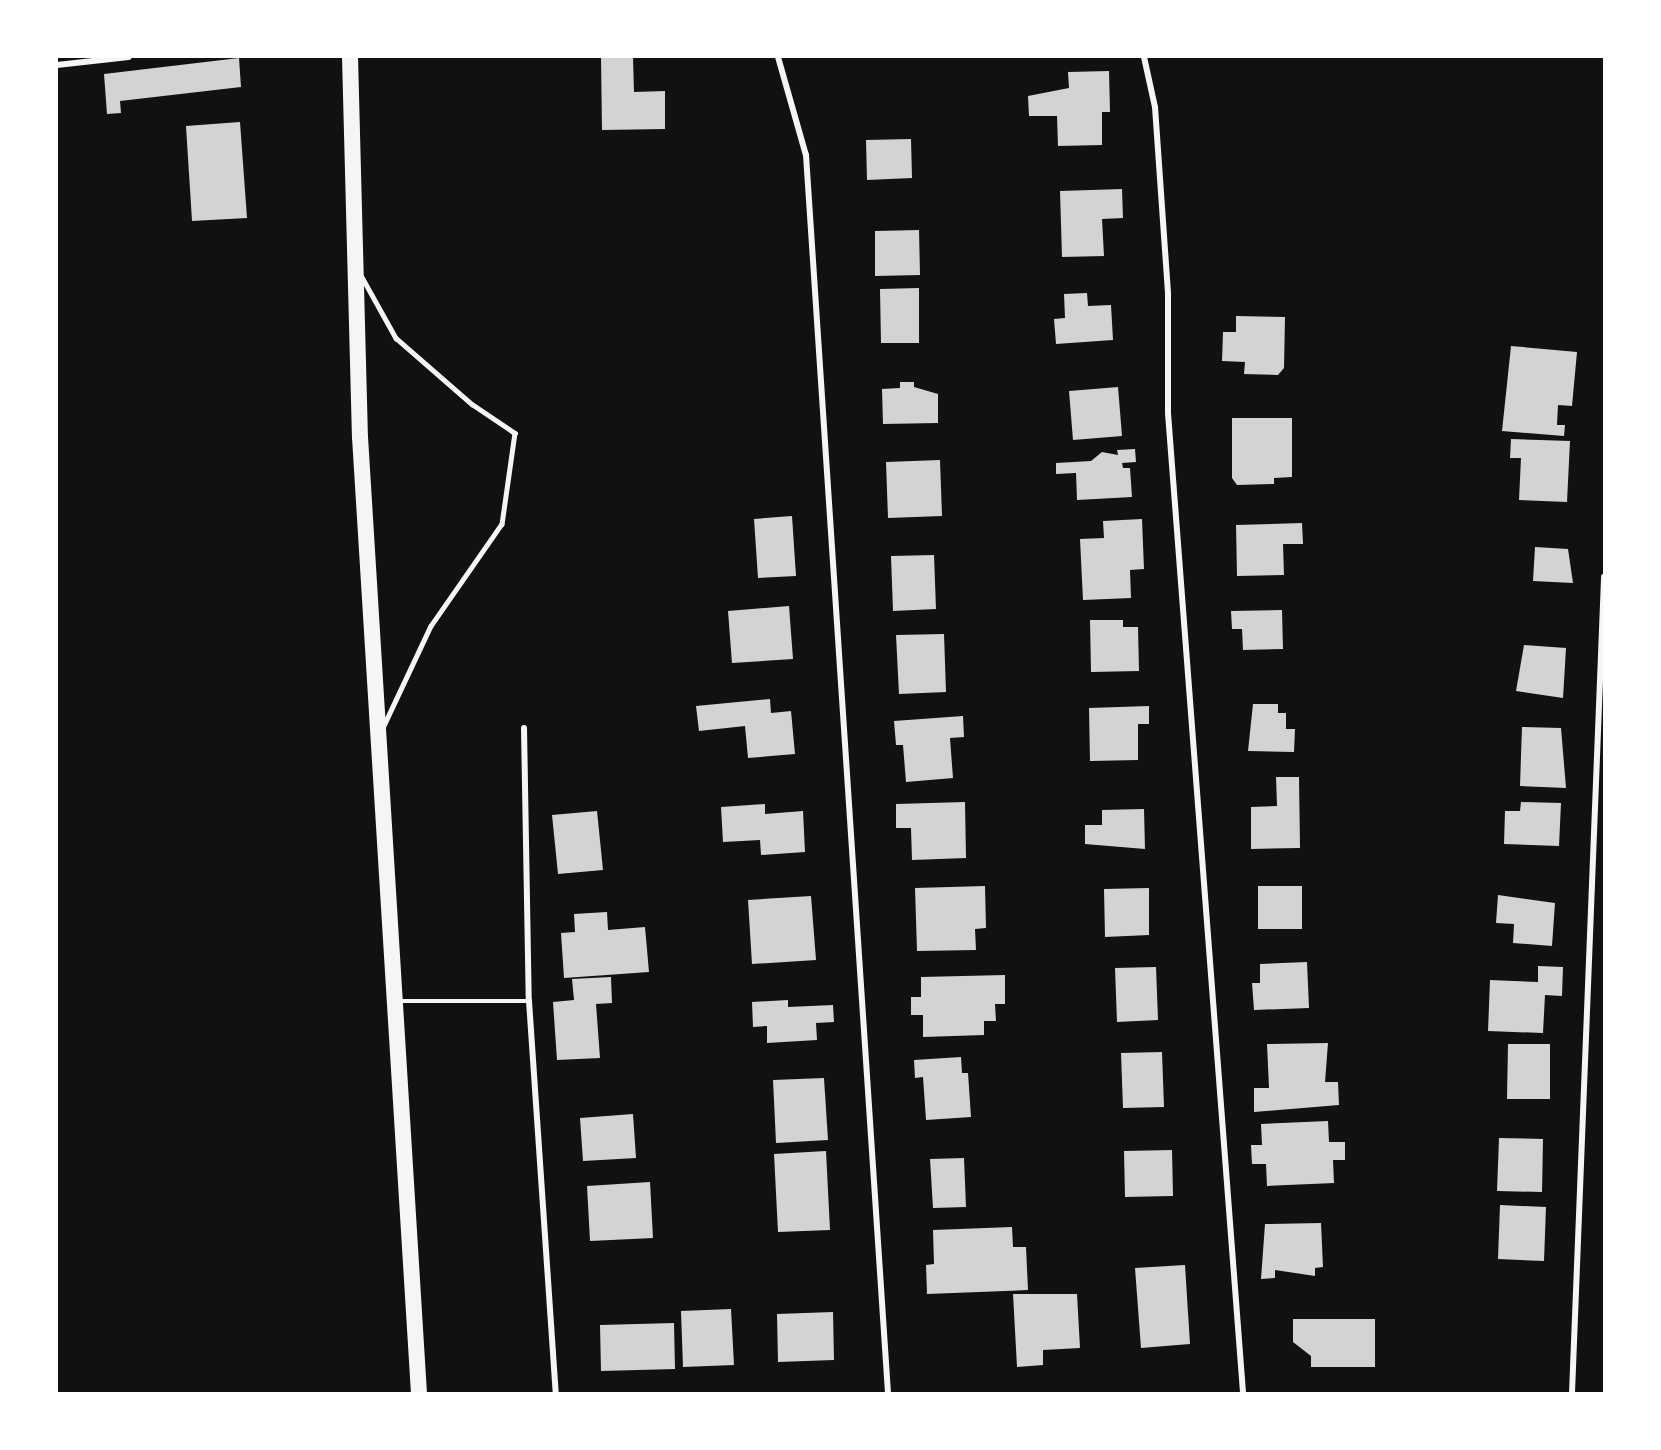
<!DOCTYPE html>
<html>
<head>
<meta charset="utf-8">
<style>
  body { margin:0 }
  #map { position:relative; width:1661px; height:1450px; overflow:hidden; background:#111; font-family:"Fira Sans",sans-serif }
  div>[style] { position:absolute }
  .building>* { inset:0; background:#d3d3d3 }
  .service>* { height:4.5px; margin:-2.25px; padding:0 2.25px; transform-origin:2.25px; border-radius:2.25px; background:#f5f5f5 }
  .minor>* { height:6px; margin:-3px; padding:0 3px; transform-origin:3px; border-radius:3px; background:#f5f5f5 }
  .trunk>* { height:16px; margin:-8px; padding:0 8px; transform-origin:8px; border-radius:8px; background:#f5f5f5 }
  span { translate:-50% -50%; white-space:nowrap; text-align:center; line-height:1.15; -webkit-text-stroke:4.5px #fff; paint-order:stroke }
  .frame { position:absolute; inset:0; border:58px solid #fff; pointer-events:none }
</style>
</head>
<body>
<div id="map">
  <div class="building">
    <div style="clip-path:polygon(601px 57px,633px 57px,634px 92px,665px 91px,665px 129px,602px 130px)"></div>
    <div style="clip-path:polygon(239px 58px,241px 87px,120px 101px,121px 113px,107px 114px,104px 74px)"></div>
    <div style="clip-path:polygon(1109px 71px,1110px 112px,1102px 112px,1102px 145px,1058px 146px,1057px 116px,1029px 116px,1028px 96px,1069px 88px,1068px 72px)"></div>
    <div style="clip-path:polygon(240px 122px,247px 218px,192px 221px,186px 126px)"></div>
    <div style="clip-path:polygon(911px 139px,912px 178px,867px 180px,866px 140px)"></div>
    <div style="clip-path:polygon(1122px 189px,1123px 218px,1102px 219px,1104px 256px,1062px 257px,1060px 191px)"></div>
    <div style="clip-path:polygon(919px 230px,920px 275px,875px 276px,875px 231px)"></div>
    <div style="clip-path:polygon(919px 288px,919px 343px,881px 343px,880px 289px)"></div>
    <div style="clip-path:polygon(1087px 293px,1088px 306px,1111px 305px,1113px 340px,1056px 344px,1054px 319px,1065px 318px,1064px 294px)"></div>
    <div style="clip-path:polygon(1236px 316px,1285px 317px,1284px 368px,1278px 375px,1244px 374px,1245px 362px,1222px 361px,1223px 332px,1236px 332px)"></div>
    <div style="clip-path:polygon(1511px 346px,1577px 352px,1572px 406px,1558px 405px,1557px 425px,1565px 425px,1564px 436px,1502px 431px)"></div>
    <div style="clip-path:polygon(900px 382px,914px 382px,914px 387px,938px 394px,938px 423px,883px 424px,882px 389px,900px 388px)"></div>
    <div style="clip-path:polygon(1118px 387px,1122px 436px,1073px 440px,1069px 391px)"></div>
    <div style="clip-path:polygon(1232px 418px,1292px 418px,1292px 477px,1274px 478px,1274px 484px,1237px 485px,1232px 478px)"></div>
    <div style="clip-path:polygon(1511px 439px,1570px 441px,1567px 502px,1519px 500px,1521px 458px,1510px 458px)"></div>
    <div style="clip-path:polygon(1135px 449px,1136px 462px,1122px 463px,1123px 468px,1130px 468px,1132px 497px,1077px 500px,1076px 473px,1056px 474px,1056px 463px,1091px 461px,1102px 452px,1118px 455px,1117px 450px)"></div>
    <div style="clip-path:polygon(940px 460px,942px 516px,888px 518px,886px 462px)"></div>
    <div style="clip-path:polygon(792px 516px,796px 576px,758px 578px,754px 519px)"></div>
    <div style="clip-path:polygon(1142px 519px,1144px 569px,1130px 570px,1131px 598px,1083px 600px,1080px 539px,1104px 538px,1103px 521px)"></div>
    <div style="clip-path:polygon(1302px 523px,1303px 544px,1283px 544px,1284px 575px,1237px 576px,1236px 525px)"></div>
    <div style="clip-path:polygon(1535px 547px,1568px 549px,1573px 583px,1533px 581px)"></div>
    <div style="clip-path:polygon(934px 555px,936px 609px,893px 611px,891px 556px)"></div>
    <div style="clip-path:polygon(789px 606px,793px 659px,732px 663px,728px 611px)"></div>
    <div style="clip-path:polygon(1282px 610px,1283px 649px,1243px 650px,1242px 629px,1232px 629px,1231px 611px)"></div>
    <div style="clip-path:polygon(1090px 620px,1123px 620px,1123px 627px,1138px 627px,1139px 671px,1091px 672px)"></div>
    <div style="clip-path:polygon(944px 634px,946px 692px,899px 694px,896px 635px)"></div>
    <div style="clip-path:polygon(1524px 645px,1566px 648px,1563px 698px,1516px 691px)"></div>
    <div style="clip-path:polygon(770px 699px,771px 713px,791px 711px,795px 754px,748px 758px,745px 726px,699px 731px,696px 706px)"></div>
    <div style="clip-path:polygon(1253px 704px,1278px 704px,1278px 713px,1286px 713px,1286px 729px,1295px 729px,1294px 752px,1248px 751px)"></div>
    <div style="clip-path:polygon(1149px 706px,1149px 724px,1138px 724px,1138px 760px,1090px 761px,1089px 708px)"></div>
    <div style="clip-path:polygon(963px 716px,964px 737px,950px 738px,953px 778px,906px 782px,903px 745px,896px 745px,894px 721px)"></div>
    <div style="clip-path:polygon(1522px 727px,1561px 728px,1566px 788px,1520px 786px)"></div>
    <div style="clip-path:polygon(1276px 777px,1299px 777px,1300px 848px,1251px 849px,1251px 807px,1277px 806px)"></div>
    <div style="clip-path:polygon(965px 802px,966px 858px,912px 860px,911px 828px,896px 828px,896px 804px)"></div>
    <div style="clip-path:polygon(1521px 802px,1561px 803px,1559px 846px,1504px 844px,1505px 811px,1520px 811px)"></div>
    <div style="clip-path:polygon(765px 804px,765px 814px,803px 811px,805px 852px,761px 855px,760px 840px,723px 842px,721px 807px)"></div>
    <div style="clip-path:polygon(1144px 809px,1145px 849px,1085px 844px,1085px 825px,1102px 825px,1102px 810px)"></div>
    <div style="clip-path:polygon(597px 811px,603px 870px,558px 874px,552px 815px)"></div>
    <div style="clip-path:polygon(985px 886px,986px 928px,975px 929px,976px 950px,917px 951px,915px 888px)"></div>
    <div style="clip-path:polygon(1258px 886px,1302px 886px,1302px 929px,1258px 929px)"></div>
    <div style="clip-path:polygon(1149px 888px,1149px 935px,1105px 937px,1104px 889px)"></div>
    <div style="clip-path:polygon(1498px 895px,1555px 903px,1552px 946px,1513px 943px,1514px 924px,1496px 923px)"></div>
    <div style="clip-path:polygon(811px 896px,816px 960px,752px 964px,748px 900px)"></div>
    <div style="clip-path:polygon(607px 912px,608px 930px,645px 927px,649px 972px,564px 978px,561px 933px,575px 932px,574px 914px)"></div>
    <div style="clip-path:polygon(1307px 962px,1309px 1008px,1254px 1010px,1252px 983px,1260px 983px,1260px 964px)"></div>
    <div style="clip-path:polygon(1538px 966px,1563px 967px,1562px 996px,1545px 995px,1543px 1033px,1488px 1031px,1490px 980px,1538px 982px)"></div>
    <div style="clip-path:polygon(1156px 967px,1158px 1020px,1117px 1022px,1115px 968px)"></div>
    <div style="clip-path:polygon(1005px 975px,1005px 1004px,995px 1004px,996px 1021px,984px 1021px,984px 1035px,923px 1037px,923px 1015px,911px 1015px,911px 997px,921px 997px,921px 977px)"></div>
    <div style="clip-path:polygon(611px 977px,612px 1003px,596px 1004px,600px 1058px,557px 1060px,553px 1002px,574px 1000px,572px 979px)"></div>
    <div style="clip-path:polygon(788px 1000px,788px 1007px,833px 1005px,834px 1022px,816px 1023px,817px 1040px,767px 1043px,767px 1026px,753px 1027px,752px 1002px)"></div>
    <div style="clip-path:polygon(1328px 1043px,1325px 1082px,1338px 1082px,1339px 1105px,1254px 1112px,1254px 1088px,1269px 1088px,1267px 1044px)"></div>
    <div style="clip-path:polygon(1508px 1044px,1550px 1044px,1550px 1099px,1507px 1099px)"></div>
    <div style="clip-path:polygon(1162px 1052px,1164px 1107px,1123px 1108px,1121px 1053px)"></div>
    <div style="clip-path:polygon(961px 1057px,962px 1073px,968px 1073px,971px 1117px,926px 1120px,923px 1077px,915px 1078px,914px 1060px)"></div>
    <div style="clip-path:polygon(824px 1078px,828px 1140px,776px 1143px,773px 1080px)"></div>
    <div style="clip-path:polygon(633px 1114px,636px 1158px,583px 1161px,580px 1118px)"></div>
    <div style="clip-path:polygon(1328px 1121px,1329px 1142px,1345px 1142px,1345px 1160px,1333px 1160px,1334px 1183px,1267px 1186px,1266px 1164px,1252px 1164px,1251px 1145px,1262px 1145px,1261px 1124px)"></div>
    <div style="clip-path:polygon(1499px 1138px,1543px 1139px,1542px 1192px,1497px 1191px)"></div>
    <div style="clip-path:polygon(1172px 1150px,1173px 1196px,1125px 1197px,1124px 1151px)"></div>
    <div style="clip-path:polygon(826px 1151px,830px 1230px,778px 1232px,774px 1154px)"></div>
    <div style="clip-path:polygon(964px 1158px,966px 1207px,933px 1208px,930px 1159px)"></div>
    <div style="clip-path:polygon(650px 1182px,653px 1238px,590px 1241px,587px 1186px)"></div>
    <div style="clip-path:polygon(1500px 1205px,1546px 1207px,1544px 1261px,1498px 1259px)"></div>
    <div style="clip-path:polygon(1321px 1223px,1323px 1267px,1315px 1268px,1315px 1276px,1275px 1270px,1275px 1278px,1261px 1279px,1265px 1224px)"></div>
    <div style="clip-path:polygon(1012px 1227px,1013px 1247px,1026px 1247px,1028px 1290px,927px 1294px,926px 1265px,934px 1264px,933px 1230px)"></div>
    <div style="clip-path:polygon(1185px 1265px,1190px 1344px,1141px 1348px,1135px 1268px)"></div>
    <div style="clip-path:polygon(1013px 1294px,1077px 1294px,1080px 1348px,1043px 1350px,1043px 1365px,1017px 1367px)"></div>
    <div style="clip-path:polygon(731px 1309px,734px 1365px,683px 1367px,681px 1311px)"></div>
    <div style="clip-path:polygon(833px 1312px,834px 1360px,778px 1362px,777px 1314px)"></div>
    <div style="clip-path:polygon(1293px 1319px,1375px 1319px,1375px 1367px,1311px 1367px,1311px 1356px,1293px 1342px)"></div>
    <div style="clip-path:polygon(674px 1323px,675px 1369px,601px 1371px,600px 1325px)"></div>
  </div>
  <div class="service">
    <div style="left:362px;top:277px;width:70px;rotate:60.9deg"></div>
    <div style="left:396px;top:338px;width:101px;rotate:41deg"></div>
    <div style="left:472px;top:404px;width:52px;rotate:34deg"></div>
    <div style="left:515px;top:433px;width:92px;rotate:98.1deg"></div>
    <div style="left:502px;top:524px;width:124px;rotate:124.8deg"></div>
    <div style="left:431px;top:626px;width:110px;rotate:115.2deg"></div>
    <div style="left:397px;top:1001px;width:132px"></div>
  </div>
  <div class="minor">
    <div style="left:778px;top:57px;width:102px;rotate:74.1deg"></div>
    <div style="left:806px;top:155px;width:1241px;rotate:86.21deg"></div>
    <div style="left:1144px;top:57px;width:51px;rotate:77.6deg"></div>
    <div style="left:1155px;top:107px;width:188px;rotate:86deg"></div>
    <div style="left:1168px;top:295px;width:118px;rotate:90deg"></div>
    <div style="left:1168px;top:413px;width:983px;rotate:85.62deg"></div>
    <div style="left:57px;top:65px;width:72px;rotate:-6.3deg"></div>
    <div style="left:524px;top:728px;width:273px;rotate:89deg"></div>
    <div style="left:529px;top:1001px;width:393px;rotate:86.1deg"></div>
    <div style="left:1572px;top:1393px;width:817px;rotate:-87.75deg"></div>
  </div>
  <div class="trunk">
    <div style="left:350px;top:57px;width:380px;rotate:88.5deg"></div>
    <div style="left:360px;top:437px;width:958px;rotate:86.47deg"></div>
  </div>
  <div class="frame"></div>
</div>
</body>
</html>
